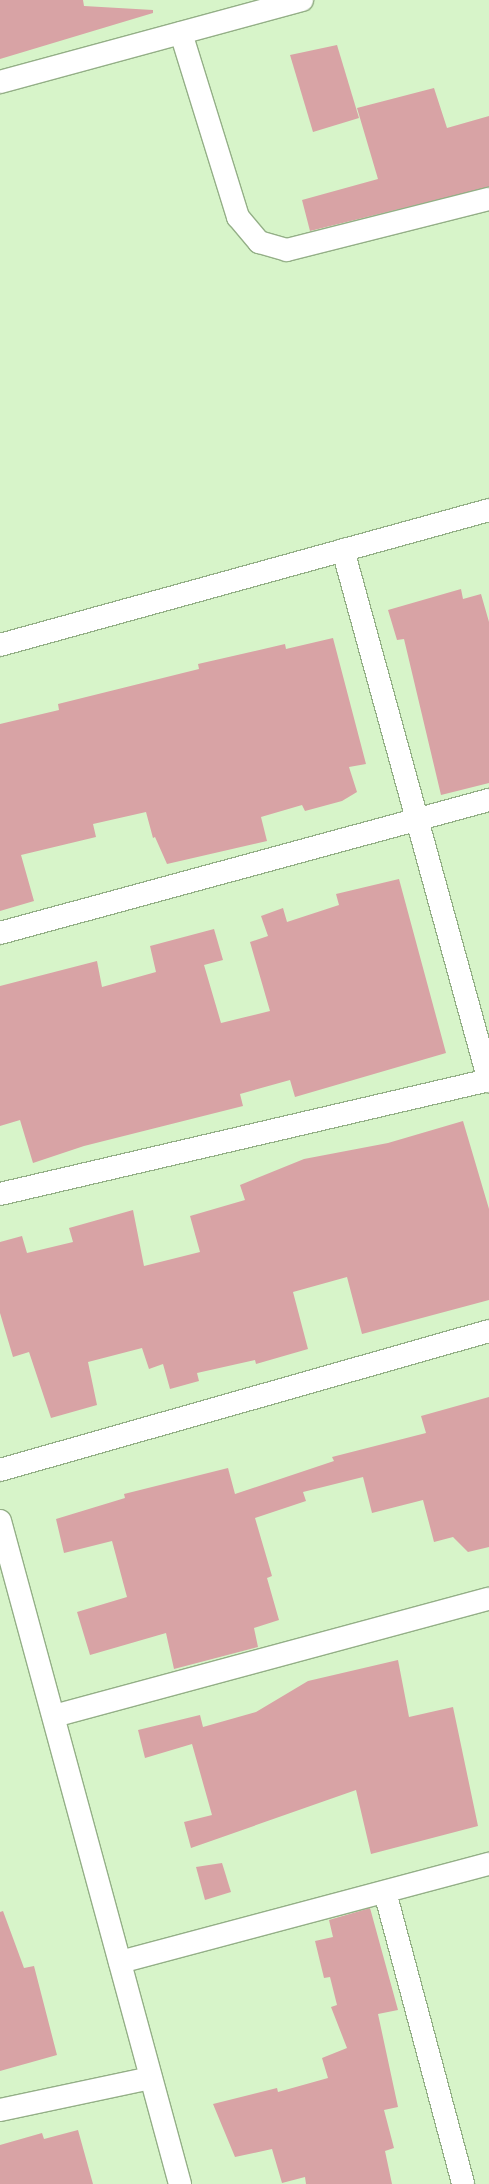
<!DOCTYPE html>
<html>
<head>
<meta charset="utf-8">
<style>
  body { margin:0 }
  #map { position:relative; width:489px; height:2184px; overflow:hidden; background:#d7f4c9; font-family:Roboto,sans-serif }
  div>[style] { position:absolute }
  .building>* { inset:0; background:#d8a3a5 }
  .roads { filter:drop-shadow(1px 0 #94af87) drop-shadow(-1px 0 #94af87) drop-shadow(0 1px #94af87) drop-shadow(0 -1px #94af87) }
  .street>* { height:22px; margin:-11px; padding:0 11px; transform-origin:11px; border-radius:11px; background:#fff }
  span { translate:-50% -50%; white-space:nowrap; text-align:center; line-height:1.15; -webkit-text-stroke:3.5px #fff; paint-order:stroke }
</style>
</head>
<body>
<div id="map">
  <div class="building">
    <div style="clip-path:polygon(0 0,83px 0,84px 6px,153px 10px,153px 13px,0 59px)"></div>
    <div style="clip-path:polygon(337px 45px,359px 118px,313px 132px,290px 55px)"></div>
    <div style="clip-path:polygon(434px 88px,447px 128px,489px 116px,489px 187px,310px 231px,302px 200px,378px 179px,357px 108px)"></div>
    <div style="clip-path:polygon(461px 589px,463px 599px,481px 594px,489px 622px,489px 783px,441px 795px,404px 639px,397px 640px,388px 610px)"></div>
    <div style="clip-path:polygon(333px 638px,366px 764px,349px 767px,357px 792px,342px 801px,305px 811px,302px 805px,261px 817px,267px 841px,167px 864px,155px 837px,153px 838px,146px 812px,93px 824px,96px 837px,21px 855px,34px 901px,0 911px,0 724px,59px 710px,58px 704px,199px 669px,198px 664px,285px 644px,286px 649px)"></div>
    <div style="clip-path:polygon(399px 879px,446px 1053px,295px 1097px,290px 1080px,240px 1094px,243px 1106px,84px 1146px,33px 1163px,20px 1120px,0 1126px,0 986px,97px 961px,102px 987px,156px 972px,150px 946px,214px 929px,223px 960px,204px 965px,221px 1023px,270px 1011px,250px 942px,268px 936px,261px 916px,283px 908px,287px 922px,339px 905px,336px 894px)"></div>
    <div style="clip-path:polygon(463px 1121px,489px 1209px,489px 1300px,362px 1334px,347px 1277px,293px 1292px,308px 1349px,256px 1364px,255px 1360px,197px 1373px,199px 1381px,170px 1389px,163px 1364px,149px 1369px,142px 1348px,88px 1362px,97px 1405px,51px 1418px,29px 1352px,13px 1357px,0 1313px,0 1242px,22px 1236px,27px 1253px,73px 1242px,69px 1228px,133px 1210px,144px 1266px,200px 1252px,190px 1216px,245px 1200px,240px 1185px,304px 1159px,388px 1143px)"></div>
    <div style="clip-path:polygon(489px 1397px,489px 1547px,468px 1552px,453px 1537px,434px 1542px,423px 1500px,372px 1513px,363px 1477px,303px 1492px,306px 1501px,255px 1518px,272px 1576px,267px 1578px,279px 1620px,254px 1628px,258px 1647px,174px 1669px,166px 1633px,90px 1655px,77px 1612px,127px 1597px,112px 1541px,64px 1553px,56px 1519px,125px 1498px,124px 1494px,228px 1468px,235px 1494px,334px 1461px,332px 1457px,426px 1433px,421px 1416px)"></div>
    <div style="clip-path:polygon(398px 1660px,409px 1717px,453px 1707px,478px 1826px,371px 1854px,356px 1790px,191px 1848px,184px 1822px,212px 1815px,192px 1744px,145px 1758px,138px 1730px,200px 1715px,203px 1727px,256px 1712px,308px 1681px)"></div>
    <div style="clip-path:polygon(222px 1863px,231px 1892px,205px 1900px,196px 1867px)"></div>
    <div style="clip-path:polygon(370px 1908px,398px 2010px,378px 2014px,398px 2107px,384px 2110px,394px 2148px,385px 2151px,392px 2184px,306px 2184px,305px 2177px,282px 2183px,272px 2149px,235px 2157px,213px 2104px,277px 2088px,278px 2092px,328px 2078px,322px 2058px,347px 2048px,331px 2007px,337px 2005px,330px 1977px,324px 1978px,315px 1941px,333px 1937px,329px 1920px)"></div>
    <div style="clip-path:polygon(3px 1911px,24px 1968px,34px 1966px,57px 2055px,0 2071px,0 1912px)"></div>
    <div style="clip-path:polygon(78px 2130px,93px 2184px,0 2184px,0 2145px,42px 2133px,44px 2139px)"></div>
  </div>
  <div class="roads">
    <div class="street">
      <div style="left:181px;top:33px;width:193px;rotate:72.8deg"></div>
      <div style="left:238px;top:217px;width:33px;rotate:50deg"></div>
      <div style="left:259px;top:242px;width:29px;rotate:16deg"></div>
      <div style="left:287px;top:250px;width:208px;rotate:-14.2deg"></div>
      <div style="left:0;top:82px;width:313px;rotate:-15.2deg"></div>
      <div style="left:343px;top:550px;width:551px;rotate:74.63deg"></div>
      <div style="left:0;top:645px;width:507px;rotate:-15.43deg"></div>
      <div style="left:0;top:933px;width:507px;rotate:-15.22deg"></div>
      <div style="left:0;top:1194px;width:502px;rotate:-13.12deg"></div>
      <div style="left:0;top:1470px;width:508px;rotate:-15.87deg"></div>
      <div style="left:0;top:1521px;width:687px;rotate:74.81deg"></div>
      <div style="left:54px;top:1716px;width:450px;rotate:-15.1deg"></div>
      <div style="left:385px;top:1892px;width:302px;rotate:75deg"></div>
      <div style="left:120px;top:1962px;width:382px;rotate:-14.9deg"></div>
      <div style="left:0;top:2110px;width:154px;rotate:-12deg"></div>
    </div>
  </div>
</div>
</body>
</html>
